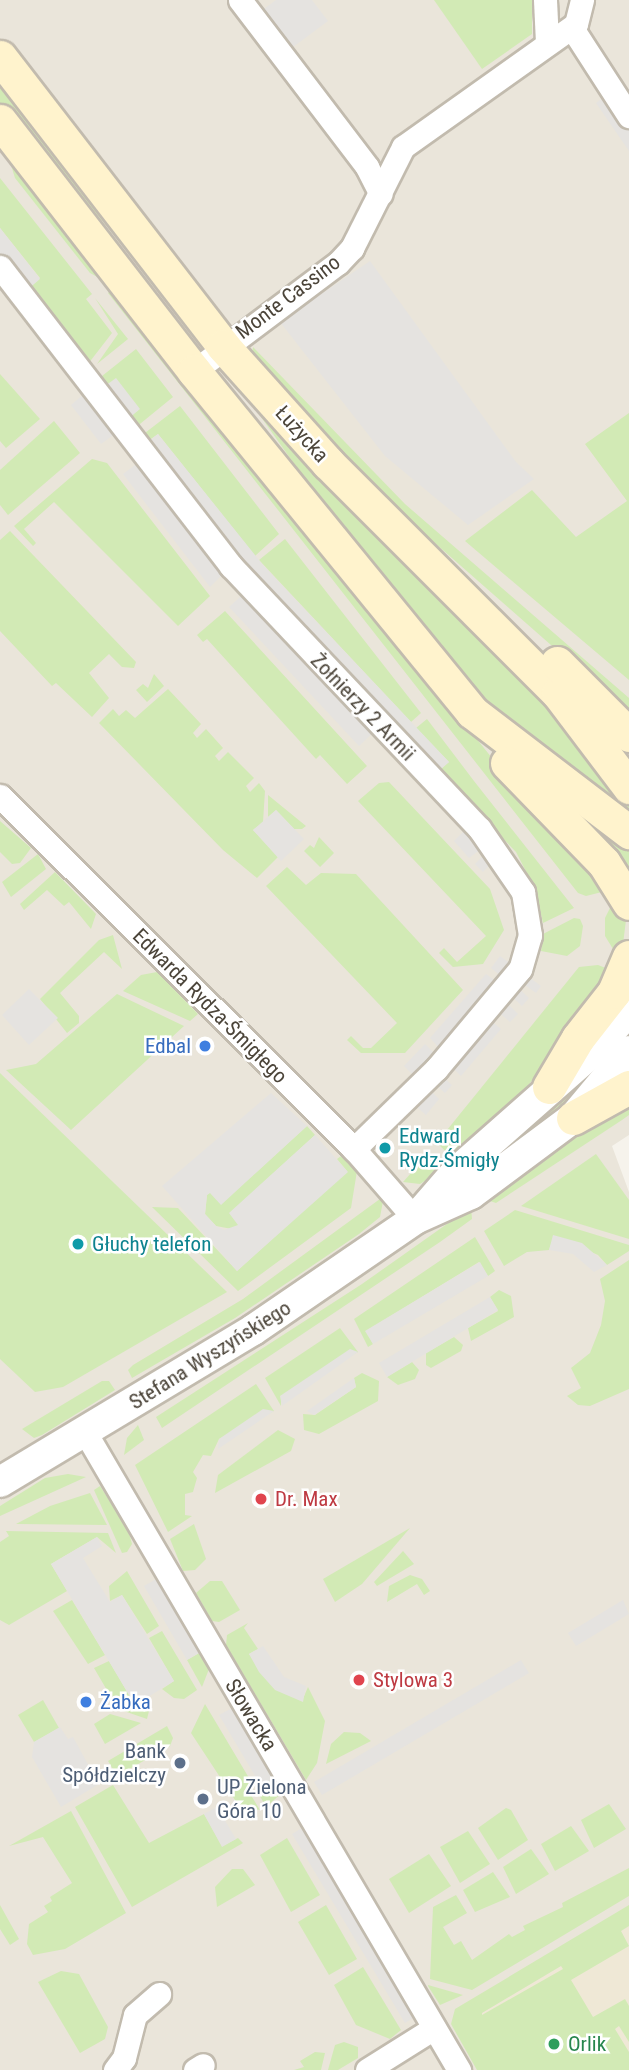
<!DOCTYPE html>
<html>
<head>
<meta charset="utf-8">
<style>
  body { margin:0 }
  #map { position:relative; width:629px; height:2070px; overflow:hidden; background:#f6f3ec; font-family:"Roboto Condensed",sans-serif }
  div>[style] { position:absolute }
  .residential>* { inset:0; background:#eae5da }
  .education>* { inset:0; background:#efe8d6 }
  .green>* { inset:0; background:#d2eab5 }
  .parking>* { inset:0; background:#e5e3e0 }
  .roads { filter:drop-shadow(2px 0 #c2bbae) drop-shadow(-2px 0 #c2bbae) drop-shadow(0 2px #c2bbae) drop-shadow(0 -2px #c2bbae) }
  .minor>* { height:23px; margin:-11.5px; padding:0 11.5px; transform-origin:11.5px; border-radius:11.5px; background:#fff }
  .tertiary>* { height:30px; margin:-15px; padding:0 15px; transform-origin:15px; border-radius:15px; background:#fff }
  .secondary>* { height:33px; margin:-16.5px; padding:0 16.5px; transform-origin:16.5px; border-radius:16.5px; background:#fff3cd }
  .dots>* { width:19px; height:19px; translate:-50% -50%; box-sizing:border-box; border:4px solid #fff; border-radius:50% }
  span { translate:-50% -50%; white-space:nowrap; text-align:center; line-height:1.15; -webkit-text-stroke:5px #fff; paint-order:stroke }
  .street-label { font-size:21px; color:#4b4439 }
  .shop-label { font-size:21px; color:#366cbe }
  .right { translate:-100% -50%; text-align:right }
  .left { translate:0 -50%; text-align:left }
  .culture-label { font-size:21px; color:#0d838f }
  .health-label { font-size:21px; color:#be3a42 }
  .service-label { font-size:21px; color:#4e5e75 }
  .leisure-label { font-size:21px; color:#27864d }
</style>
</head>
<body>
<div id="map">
  <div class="residential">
    <div style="clip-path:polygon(0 0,629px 0,629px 1135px,612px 1146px,629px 1192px,629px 2070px,0 2070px)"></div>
  </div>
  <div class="education">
    <div style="clip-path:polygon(629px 1926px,629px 2070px,491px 2070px,481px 2013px)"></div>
  </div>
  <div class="green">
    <div style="clip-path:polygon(434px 0,532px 0,532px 34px,482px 69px)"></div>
    <div style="clip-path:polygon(0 73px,138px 250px,131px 254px,0 103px)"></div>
    <div style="clip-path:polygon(11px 165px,104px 275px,101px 279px,90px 273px,15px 178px)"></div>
    <div style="clip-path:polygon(0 178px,92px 294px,86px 299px,112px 333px,88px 364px,28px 289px,40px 278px,0 228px)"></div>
    <div style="clip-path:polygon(114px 287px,492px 758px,561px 828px,606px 891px,586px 896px,578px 893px,108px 293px)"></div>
    <div style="clip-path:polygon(95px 298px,128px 339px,97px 364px,118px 334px)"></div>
    <div style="clip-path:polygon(253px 347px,405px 504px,629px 698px,629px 722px,576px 667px,362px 479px,252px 355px)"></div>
    <div style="clip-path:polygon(136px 349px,173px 397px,135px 428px,129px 418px,139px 409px,116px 379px,105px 387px,97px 380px)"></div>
    <div style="clip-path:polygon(0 374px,40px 419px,6px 448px,0 441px)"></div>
    <div style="clip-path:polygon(237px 383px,549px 691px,629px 798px,629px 821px,492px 716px,321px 502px)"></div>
    <div style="clip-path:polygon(180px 406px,279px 534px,255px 556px,158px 434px,148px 441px,141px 436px)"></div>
    <div style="clip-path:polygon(629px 413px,629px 680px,465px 541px,532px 490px,576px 537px,627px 501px,585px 444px)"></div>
    <div style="clip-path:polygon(54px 421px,80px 453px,8px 515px,0 505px,0 470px)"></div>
    <div style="clip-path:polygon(92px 459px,107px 463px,210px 596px,178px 626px,54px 502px,24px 529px,36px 543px,33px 546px,14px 526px)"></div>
    <div style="clip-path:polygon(10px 531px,136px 662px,134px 668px,122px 667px,109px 654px,89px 673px,109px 698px,92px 717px,56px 683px,52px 686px,0 631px,0 540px)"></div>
    <div style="clip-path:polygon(285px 539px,421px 713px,411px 722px,259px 560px)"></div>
    <div style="clip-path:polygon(225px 611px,367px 766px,347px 784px,320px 755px,316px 759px,207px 639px,203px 642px,197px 635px)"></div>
    <div style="clip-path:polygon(154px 674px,164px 686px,147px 702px,136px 690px,143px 684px,148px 688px)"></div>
    <div style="clip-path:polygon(168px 689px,201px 724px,193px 733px,197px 738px,206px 729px,223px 748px,215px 756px,219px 761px,228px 752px,254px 778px,246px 786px,250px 792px,259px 783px,265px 791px,263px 822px,253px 830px,278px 857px,257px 878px,223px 850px,99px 723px,113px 709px,119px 716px,126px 710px,135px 718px)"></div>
    <div style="clip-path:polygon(427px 719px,474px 781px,574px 908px,543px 923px,535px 889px,516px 852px,438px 771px,449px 762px,416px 728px)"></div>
    <div style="clip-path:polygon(537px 776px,629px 841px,629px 874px)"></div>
    <div style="clip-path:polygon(389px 782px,490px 889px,504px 930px,483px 964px,453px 967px,439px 953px,444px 948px,457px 962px,486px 936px,358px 801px,379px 783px)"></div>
    <div style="clip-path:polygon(268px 795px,306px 826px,302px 829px,294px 829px,276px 810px,268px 817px)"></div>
    <div style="clip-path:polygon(0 821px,31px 848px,20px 863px,12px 864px,0 852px)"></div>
    <div style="clip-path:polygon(319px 837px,334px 853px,320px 867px,304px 851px,310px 845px,314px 848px)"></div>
    <div style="clip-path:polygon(38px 854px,46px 869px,11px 897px,2px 882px)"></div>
    <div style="clip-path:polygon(287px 867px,306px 885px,321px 873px,356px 874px,463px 990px,405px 1053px,361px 1053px,347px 1040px,351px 1036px,363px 1048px,371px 1048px,397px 1023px,266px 886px)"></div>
    <div style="clip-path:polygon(55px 872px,96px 914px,91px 929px,69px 902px,64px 906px,47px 890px,24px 910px,20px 904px)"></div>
    <div style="clip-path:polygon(614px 900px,623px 906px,626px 920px,622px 952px,613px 949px,605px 936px,605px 918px)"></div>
    <div style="clip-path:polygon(574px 918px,580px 919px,583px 926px,580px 946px,567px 956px,541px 951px,543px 934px)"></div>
    <div style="clip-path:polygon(113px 935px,122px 969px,104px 952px,60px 993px,79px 1016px,79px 1023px,67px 1033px,40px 999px,99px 940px)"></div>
    <div style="clip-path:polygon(598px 965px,616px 972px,503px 1118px,455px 1160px,438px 1144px,447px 1130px,579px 967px)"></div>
    <div style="clip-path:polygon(157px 972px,198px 1014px,190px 1021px,123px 991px,141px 975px)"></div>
    <div style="clip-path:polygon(117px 994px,184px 1026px,71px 1130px,6px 1070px,36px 1064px)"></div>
    <div style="clip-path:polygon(629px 1022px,629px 1040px,564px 1107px,488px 1163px,541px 1117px)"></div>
    <div style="clip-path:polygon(0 1073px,227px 1292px,63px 1387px,35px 1392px,0 1359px)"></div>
    <div style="clip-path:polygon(629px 1098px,629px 1115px,622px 1120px,496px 1203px,484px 1199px)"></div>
    <div style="clip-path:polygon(307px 1126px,315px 1135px,230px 1213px,239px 1225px,232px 1229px,216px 1226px,205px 1214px,207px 1195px,210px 1192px,221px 1204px)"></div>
    <div style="clip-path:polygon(429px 1153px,444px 1169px,420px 1184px,403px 1182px)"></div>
    <div style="clip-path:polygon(596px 1154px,629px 1200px,629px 1239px,521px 1206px)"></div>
    <div style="clip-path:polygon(341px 1156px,357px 1171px,351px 1208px,238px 1291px,152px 1207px,178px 1208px,237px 1271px,347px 1171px,337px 1159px)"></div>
    <div style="clip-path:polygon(384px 1196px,380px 1217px,359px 1234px,235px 1318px,132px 1378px,128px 1370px,133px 1365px,243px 1299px)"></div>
    <div style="clip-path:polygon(471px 1207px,472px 1219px,440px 1242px,162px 1428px,156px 1417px,362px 1284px)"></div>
    <div style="clip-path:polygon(515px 1210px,629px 1245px,629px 1251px,607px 1265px,598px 1255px,554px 1236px,549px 1250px,527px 1252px,504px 1266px,484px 1231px)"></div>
    <div style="clip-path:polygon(475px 1237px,495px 1271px,488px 1276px,479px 1262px,366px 1331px,373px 1344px,368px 1347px,354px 1319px)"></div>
    <div style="clip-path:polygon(629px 1260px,629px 1389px,590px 1406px,578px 1405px,567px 1396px,581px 1388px,571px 1368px,590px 1353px,601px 1325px,605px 1301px,600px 1279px)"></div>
    <div style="clip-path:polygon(499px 1290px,511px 1296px,514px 1317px,471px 1341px,468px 1328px,498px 1311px,490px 1297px)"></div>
    <div style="clip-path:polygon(340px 1328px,358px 1352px,281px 1396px,281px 1406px,265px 1378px)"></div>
    <div style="clip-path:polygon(454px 1337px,463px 1345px,461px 1351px,431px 1368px,426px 1365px,426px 1353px)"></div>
    <div style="clip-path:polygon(412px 1362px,419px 1370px,415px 1379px,398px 1385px,387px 1377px)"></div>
    <div style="clip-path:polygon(362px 1373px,379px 1381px,378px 1401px,319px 1434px,304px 1430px,303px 1414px,315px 1415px,356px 1387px,354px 1378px)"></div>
    <div style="clip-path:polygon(102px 1381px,109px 1381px,115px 1390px,42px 1435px,34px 1438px,22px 1429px)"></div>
    <div style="clip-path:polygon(256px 1384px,274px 1411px,219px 1439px,211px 1456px,203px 1455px,193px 1472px,197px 1478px,193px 1492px,185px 1494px,185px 1515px,192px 1516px,168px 1532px,135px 1465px)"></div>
    <div style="clip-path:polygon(138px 1425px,144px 1440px,124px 1455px,127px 1438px)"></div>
    <div style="clip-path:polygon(278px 1430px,295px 1439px,291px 1451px,215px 1493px,218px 1475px)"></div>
    <div style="clip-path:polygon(68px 1474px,86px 1477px,0 1516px,0 1506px,45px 1478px)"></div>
    <div style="clip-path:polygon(100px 1486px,128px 1529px,132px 1544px,127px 1552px,122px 1553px,94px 1490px)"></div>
    <div style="clip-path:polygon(90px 1493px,107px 1525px,16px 1524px,50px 1506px)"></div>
    <div style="clip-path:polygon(194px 1524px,206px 1559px,195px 1570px,183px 1571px,170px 1539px)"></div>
    <div style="clip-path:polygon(410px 1528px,362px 1584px,335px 1602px,323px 1579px)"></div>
    <div style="clip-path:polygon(6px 1531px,108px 1533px,116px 1553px,97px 1537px,51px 1564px,67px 1591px,9px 1625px,0 1620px,0 1542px,9px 1536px)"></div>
    <div style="clip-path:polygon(403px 1551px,414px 1564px,377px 1586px,374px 1582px)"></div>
    <div style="clip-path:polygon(127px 1571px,159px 1626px,147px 1634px,122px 1595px,110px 1601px,109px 1586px)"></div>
    <div style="clip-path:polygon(410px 1575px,422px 1579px,430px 1591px,424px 1595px,417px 1584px,387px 1602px,389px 1586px)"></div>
    <div style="clip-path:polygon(210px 1581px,222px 1581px,240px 1610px,219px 1622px,212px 1621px,196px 1593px)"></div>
    <div style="clip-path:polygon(72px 1600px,105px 1655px,88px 1664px,53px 1611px)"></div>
    <div style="clip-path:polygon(248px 1623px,244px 1628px,258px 1649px,249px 1654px,302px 1701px,308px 1687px,325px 1721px,317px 1763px,306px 1780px,226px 1645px,227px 1635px)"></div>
    <div style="clip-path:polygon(162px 1631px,197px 1690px,184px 1699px,174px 1698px,162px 1689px,174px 1681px,149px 1638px)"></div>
    <div style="clip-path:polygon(199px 1653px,209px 1669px,202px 1687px,187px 1660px)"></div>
    <div style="clip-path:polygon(109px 1661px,135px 1705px,147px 1698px,150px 1707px,147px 1719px,118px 1709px,94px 1668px)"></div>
    <div style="clip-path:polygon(43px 1700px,59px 1728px,34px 1742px,18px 1715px)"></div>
    <div style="clip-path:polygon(205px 1704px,252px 1783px,246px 1787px,260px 1810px,239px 1806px,191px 1733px)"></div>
    <div style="clip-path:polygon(110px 1714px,117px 1716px,141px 1723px,105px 1744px,94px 1724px)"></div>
    <div style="clip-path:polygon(167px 1726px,173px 1738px,170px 1746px,117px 1776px,108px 1761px)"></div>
    <div style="clip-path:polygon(344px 1732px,360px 1733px,371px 1741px,326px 1764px,331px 1744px)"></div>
    <div style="clip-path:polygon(275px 1778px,283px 1792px,266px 1807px,256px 1789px)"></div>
    <div style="clip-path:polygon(113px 1785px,149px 1843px,204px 1814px,222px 1846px,238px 1838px,243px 1843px,132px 1907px,75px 1807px)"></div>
    <div style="clip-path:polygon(609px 1804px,626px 1829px,594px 1848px,581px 1820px)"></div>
    <div style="clip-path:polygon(506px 1808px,511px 1810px,528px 1840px,498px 1860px,478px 1828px)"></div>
    <div style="clip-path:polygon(71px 1811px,126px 1913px,65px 1949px,33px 1955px,27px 1944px,29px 1924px,48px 1912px,44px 1906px,52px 1901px,50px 1897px,72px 1883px,43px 1837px,9px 1846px)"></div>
    <div style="clip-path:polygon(571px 1826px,589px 1851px,555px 1871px,541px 1844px)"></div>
    <div style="clip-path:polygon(468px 1831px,490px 1864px,460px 1883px,440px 1847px)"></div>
    <div style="clip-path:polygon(287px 1838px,320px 1895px,291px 1912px,260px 1855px)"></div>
    <div style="clip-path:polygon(531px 1849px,549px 1874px,516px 1894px,503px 1867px)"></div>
    <div style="clip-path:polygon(429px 1854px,451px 1886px,409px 1913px,389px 1879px)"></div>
    <div style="clip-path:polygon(629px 1868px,629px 1896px,472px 1990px,430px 1979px,433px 1907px,456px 1895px,467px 1913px,443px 1927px,454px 1945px,461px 1941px,472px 1960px,509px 1934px,512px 1937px,525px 1930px,523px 1926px,563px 1907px,562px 1903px)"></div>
    <div style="clip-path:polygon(232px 1869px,243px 1869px,255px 1885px,217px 1907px,215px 1887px)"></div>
    <div style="clip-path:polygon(493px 1872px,510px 1897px,475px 1912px,463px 1890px)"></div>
    <div style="clip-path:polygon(0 1905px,19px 1939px,10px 1945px,0 1929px)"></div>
    <div style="clip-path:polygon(326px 1905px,357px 1959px,329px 1975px,298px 1922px)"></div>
    <div style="clip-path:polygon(evenodd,629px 1905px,629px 1926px,621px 1931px,629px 1946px,571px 1980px,593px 2017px,625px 1999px,629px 2006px,629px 2042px,619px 2026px,615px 2029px,629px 2052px,629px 2070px,477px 2070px,451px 2024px,455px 2009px,629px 1905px,561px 1966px,563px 1969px,482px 2015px,482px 2013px,561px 1966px)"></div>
    <div style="clip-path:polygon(363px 1967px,401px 2030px,390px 2039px,356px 2025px,334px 1985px)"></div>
    <div style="clip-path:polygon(61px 1971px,79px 1974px,108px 2027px,105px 2039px,80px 2053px,38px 1982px)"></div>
    <div style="clip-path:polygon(428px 1986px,428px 1985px,463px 1995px,440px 2005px)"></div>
    <div style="clip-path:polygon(344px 2042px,358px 2047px,358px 2058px,338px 2070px,328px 2070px,335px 2045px)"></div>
    <div style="clip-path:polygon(315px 2052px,325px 2053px,321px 2070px,294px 2070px,304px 2067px,300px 2061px)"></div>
  </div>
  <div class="parking">
    <div style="clip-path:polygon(276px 0,312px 0,328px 21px,281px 56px,253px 17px)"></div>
    <div style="clip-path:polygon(612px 91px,629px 116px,629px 151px,596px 103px)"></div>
    <div style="clip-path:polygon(0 228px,40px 279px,21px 295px,0 267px)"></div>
    <div style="clip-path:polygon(370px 261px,516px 462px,534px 479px,468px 525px,385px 456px,280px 322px)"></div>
    <div style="clip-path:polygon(116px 378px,140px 409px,129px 418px,105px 386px)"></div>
    <div style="clip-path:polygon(92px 387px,123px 428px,101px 444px,71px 405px)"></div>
    <div style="clip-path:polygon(158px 434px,263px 565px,449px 762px,431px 778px,380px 726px,359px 746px,229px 607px,250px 588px,231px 566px,210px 587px,123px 474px,146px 457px,140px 448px)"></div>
    <div style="clip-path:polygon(276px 810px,304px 839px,281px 861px,253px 830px)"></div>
    <div style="clip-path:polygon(473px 822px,500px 854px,483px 872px,475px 864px,485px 854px,481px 849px,469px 858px,454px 841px)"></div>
    <div style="clip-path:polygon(500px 956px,541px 986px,536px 993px,514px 977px,511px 981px,529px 998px,522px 1006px,504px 989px,499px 995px,518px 1014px,510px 1022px,490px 1005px,483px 1014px,501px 1029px,461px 1076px,444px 1059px,443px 1077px,452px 1085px,445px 1093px,435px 1084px,430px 1090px,439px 1099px,426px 1115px,407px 1099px,422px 1084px,404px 1066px,425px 1044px,435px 1054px,440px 1049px,430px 1038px,486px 974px,496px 981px,501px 976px,491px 968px)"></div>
    <div style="clip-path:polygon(29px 989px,58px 1018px,29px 1045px,2px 1015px)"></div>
    <div style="clip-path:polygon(271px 1093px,307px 1126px,221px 1205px,210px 1193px,207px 1195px,205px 1214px,216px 1226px,224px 1230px,238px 1225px,229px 1213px,315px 1135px,348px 1172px,237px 1271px,162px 1186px)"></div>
    <div style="clip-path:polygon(553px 1235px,582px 1243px,607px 1265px,594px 1272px,573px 1254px,549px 1250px)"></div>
    <div style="clip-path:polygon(480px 1262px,488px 1276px,373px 1344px,365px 1331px)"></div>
    <div style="clip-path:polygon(490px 1297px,498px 1310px,387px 1377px,379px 1363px)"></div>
    <div style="clip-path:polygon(350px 1349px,358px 1352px,282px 1406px,280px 1396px)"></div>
    <div style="clip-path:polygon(354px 1378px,356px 1387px,314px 1415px,307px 1411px)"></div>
    <div style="clip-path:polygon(263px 1409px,274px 1411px,218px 1449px,219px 1439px)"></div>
    <div style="clip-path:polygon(97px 1537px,102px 1546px,83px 1558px,110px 1602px,122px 1595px,174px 1681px,135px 1705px,51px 1564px)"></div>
    <div style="clip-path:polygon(158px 1578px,201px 1652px,187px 1660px,144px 1586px)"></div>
    <div style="clip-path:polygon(623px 1600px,629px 1614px,576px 1646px,568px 1633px)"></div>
    <div style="clip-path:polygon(263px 1646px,284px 1677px,306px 1686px,303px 1702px,275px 1690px,259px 1672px,249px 1654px)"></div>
    <div style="clip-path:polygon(521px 1660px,529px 1673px,322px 1795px,314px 1782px)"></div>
    <div style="clip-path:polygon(234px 1707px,275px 1778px,261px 1786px,219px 1715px)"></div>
    <div style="clip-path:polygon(60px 1727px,68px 1739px,73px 1737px,91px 1770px,97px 1767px,104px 1781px,61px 1807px,32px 1757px,34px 1742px)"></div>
    <div style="clip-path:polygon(217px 1807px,236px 1839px,222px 1847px,204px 1814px)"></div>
    <div style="clip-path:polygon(315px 1820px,425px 2011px,405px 2023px,292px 1834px)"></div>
  </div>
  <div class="roads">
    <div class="minor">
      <div style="left:240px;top:0;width:210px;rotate:52.7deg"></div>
      <div style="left:367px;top:167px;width:30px;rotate:63deg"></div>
      <div style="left:545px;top:0;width:43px;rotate:87.3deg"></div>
      <div style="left:572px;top:28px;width:105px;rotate:57.1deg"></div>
      <div style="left:0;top:267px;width:378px;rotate:52.3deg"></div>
      <div style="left:231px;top:566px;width:361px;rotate:46.6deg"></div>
      <div style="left:479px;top:828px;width:78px;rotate:55.5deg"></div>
      <div style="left:523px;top:892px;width:44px;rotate:80.8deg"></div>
      <div style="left:530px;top:935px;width:35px;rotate:106deg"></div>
      <div style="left:520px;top:969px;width:131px;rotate:130deg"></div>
      <div style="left:436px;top:1069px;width:115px;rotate:135.7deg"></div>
      <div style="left:194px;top:371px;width:180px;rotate:-36.9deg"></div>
      <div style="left:338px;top:263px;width:21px;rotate:-47deg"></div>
      <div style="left:352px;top:248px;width:113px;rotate:-63.2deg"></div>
      <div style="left:403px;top:147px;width:212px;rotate:-35.4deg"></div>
      <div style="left:576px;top:24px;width:25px;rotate:-76deg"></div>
      <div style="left:0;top:796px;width:500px;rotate:44.9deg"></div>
      <div style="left:354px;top:1149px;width:93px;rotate:48.9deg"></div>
      <div style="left:85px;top:1432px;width:740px;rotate:59.62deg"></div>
      <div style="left:115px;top:2070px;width:15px;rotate:-53deg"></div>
      <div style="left:124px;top:2058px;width:44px;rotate:-75.7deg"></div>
      <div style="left:135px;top:2015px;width:32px;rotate:-41deg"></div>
      <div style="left:195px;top:2070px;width:9px;rotate:-32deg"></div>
      <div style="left:367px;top:2070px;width:79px;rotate:-32.1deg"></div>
    </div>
    <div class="tertiary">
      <div style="left:422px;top:1211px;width:50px;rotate:-49deg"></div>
      <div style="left:455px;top:1173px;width:181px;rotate:-41.4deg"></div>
      <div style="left:591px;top:1053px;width:57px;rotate:-47.9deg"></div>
      <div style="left:0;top:1482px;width:295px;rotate:-31deg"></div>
      <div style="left:253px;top:1330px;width:196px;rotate:-34.4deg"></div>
      <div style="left:415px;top:1219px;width:61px;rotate:-24.1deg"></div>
      <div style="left:471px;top:1194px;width:127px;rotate:-36.7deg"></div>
      <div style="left:573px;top:1118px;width:87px;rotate:-50.1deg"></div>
    </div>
    <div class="secondary">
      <div style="left:0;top:57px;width:365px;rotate:52.3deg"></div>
      <div style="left:223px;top:346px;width:157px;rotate:48.1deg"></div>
      <div style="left:328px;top:463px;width:325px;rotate:45deg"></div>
      <div style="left:558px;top:693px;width:118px;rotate:52.9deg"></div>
      <div style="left:0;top:121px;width:316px;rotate:52.2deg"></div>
      <div style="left:194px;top:371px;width:440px;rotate:50.8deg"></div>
      <div style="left:472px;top:712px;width:198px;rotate:37.4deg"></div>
      <div style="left:557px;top:663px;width:102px;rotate:45deg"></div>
      <div style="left:507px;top:763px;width:139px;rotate:45.9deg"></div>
      <div style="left:604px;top:863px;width:47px;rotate:58deg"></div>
      <div style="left:549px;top:1087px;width:57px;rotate:-59.4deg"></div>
      <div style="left:578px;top:1038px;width:58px;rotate:-52deg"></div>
      <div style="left:614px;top:992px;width:38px;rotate:-67deg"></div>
      <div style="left:573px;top:1118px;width:64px;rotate:-29deg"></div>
    </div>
  </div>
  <div class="dots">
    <div style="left:205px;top:1046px;background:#3f7fe0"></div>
    <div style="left:385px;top:1148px;background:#0f9aa8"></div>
    <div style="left:78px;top:1244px;background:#0f9aa8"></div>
    <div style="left:261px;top:1499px;background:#e0444e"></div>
    <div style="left:359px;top:1680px;background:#e0444e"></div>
    <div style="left:86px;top:1702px;background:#3f7fe0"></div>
    <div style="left:180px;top:1763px;background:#5c6f8a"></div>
    <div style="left:203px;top:1799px;background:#5c6f8a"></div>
    <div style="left:554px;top:2044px;background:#2e9e5b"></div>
  </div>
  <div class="street-label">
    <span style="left:288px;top:297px;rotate:-37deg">Monte Cassino</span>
    <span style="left:302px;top:434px;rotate:48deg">Łużycka</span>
    <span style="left:363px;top:707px;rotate:46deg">Żołnierzy 2 Armii</span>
    <span style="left:210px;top:1006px;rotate:45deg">Edwarda Rydza-Śmigłego</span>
    <span style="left:210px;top:1355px;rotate:-32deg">Stefana Wyszyńskiego</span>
    <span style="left:251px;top:1715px;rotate:59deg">Słowacka</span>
  </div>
  <div class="shop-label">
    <span class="right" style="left:191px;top:1046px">Edbal</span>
    <span class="left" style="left:100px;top:1702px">Żabka</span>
  </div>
  <div class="culture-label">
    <span class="left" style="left:399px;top:1148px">Edward<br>Rydz-Śmigły</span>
    <span class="left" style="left:92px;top:1244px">Głuchy telefon</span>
  </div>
  <div class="health-label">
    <span class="left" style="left:275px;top:1499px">Dr. Max</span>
    <span class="left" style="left:373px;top:1680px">Stylowa 3</span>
  </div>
  <div class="service-label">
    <span class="right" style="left:166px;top:1763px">Bank<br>Spółdzielczy</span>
    <span class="left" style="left:217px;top:1799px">UP Zielona<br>Góra 10</span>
  </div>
  <div class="leisure-label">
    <span class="left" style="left:568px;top:2044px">Orlik</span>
  </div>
</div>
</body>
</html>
